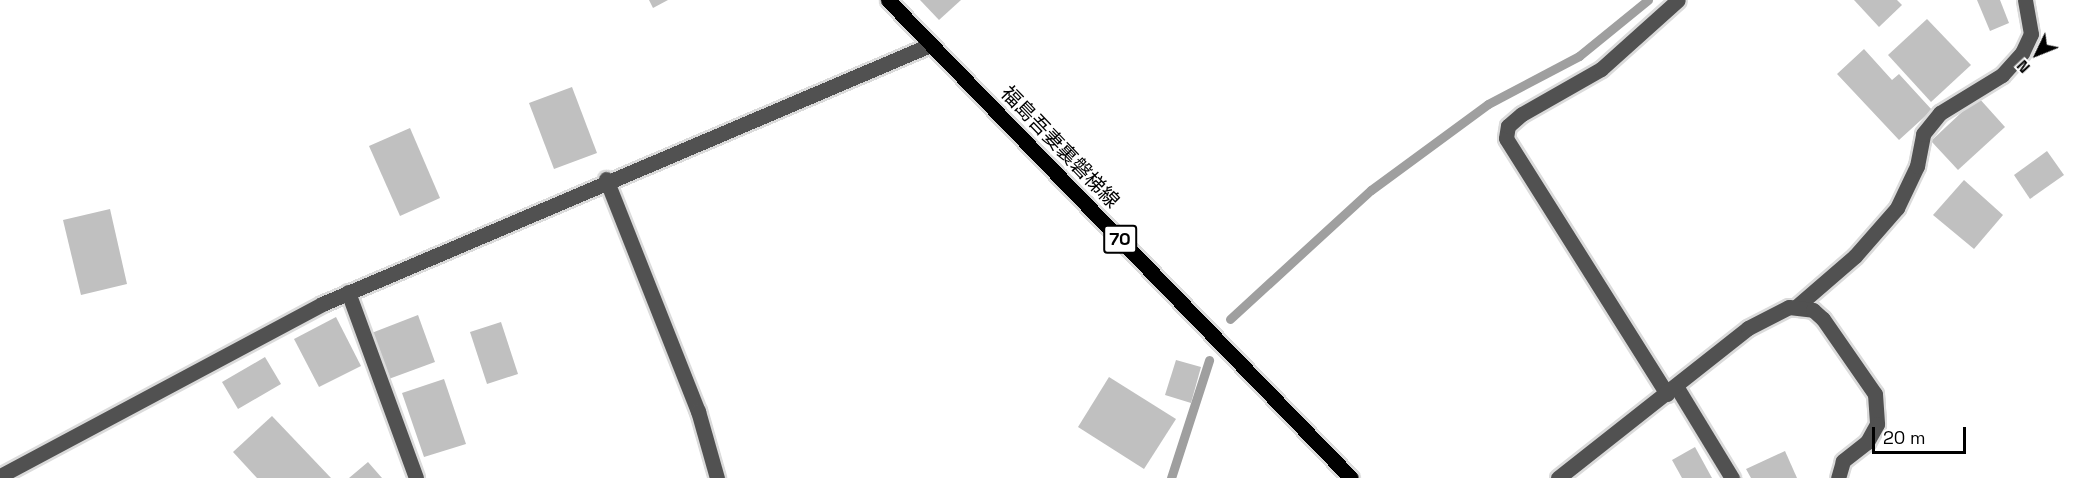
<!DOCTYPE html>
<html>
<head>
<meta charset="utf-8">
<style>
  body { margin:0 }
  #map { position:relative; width:2091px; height:478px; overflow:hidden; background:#fff; font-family:"Space Grotesk","Noto Sans JP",sans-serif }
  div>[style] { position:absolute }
  .stream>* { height:9px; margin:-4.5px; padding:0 4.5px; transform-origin:4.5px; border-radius:4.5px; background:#9f9f9f }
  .building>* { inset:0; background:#c0c0c0 }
  .roads { filter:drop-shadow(2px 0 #dbdbdb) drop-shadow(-2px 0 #dbdbdb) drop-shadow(0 2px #dbdbdb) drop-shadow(0 -2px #dbdbdb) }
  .minor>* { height:15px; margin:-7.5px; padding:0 7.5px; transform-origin:7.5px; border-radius:7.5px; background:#515151 }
  .major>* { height:15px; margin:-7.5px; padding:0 7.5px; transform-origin:7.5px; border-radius:7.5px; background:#000 }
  span { translate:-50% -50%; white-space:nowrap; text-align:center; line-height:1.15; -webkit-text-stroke:6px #fff; paint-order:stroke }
  .shield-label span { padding:2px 4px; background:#fff; border:2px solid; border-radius:4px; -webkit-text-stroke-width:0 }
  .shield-label { font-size:18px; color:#000; font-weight:700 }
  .street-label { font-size:20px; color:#000 }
  .north { position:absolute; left:2007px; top:24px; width:60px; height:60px; -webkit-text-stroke:4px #fff; paint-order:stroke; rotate:227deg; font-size:16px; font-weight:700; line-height:24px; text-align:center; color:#000 }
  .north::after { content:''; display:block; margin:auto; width:21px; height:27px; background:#000; clip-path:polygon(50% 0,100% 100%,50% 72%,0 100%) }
  .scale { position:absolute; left:1872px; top:427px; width:94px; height:27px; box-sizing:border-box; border:3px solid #000; border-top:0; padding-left:8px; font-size:18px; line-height:21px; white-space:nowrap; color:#000; -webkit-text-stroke:4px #fff; paint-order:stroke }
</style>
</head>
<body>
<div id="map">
  <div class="stream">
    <div style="left:1230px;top:319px;width:191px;rotate:-42.5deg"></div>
    <div style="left:1371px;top:190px;width:145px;rotate:-36.3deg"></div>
    <div style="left:1488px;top:104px;width:103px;rotate:-27.8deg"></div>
    <div style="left:1579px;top:56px;width:89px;rotate:-39.1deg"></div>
    <div style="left:1171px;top:478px;width:124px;rotate:-72.1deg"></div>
  </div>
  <div class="building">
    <div style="clip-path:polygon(649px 0,668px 0,653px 8px)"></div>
    <div style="clip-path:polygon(920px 0,961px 0,939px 20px)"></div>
    <div style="clip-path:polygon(1854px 0,1897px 0,1902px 5px,1879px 27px)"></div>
    <div style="clip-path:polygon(1977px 0,2000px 0,2009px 23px,1990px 31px)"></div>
    <div style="clip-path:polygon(1927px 19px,1971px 65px,1931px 102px,1888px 55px)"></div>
    <div style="clip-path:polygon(1864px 49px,1892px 80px,1899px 74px,1932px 110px,1899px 140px,1837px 74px)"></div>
    <div style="clip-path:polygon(572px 87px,597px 153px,554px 169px,529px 103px)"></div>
    <div style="clip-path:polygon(1978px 97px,2005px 127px,1958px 170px,1931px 141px)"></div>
    <div style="clip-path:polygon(410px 128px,440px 198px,400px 216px,369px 146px)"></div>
    <div style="clip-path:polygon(2047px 151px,2064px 175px,2030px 199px,2014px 175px)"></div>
    <div style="clip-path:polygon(1964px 180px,2003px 215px,1974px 249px,1933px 215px)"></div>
    <div style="clip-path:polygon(110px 209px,127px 284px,81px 295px,63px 220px)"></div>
    <div style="clip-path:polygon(418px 315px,435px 362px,386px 380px,369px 334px)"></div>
    <div style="clip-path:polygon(336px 317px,361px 366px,319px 387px,294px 339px)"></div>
    <div style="clip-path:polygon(501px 322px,518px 374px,487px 384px,470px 332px)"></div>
    <div style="clip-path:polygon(265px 357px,281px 384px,238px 409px,222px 382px)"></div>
    <div style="clip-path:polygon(1176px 360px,1201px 367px,1191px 403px,1165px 395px)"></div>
    <div style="clip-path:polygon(1109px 377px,1176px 419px,1144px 469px,1078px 427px)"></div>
    <div style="clip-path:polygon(444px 379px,466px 444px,424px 457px,402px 393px)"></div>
    <div style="clip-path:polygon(272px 416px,331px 478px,257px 478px,233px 452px)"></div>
    <div style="clip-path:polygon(1695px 447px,1712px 478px,1682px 478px,1672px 460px)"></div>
    <div style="clip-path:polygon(1785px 451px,1797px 478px,1751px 478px,1746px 469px)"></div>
    <div style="clip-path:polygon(368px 462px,382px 478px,349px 478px)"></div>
  </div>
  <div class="roads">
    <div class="minor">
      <div style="left:606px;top:179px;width:250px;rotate:68.4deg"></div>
      <div style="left:698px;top:411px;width:70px;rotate:74.2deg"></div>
      <div style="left:348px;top:292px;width:198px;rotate:69.9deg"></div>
      <div style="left:1796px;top:307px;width:78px;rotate:-40.8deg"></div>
      <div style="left:1855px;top:256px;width:64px;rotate:-48.8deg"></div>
      <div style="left:1897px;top:208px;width:47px;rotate:-64.5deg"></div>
      <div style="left:1917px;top:166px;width:33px;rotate:-79deg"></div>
      <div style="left:1923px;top:134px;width:27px;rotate:-51deg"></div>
      <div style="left:1940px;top:113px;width:73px;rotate:-31.5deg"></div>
      <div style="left:2002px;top:75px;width:30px;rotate:-48deg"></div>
      <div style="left:2022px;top:53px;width:21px;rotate:-65deg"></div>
      <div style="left:2031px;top:34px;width:35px;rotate:-100deg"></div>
      <div style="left:1676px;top:386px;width:108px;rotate:58.7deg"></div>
      <div style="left:1667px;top:394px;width:302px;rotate:-122.2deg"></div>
      <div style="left:1506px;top:138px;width:12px;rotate:-81deg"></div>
      <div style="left:1508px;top:126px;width:18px;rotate:-41deg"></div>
      <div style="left:1522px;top:114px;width:91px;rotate:-29.7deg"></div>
      <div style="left:1601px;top:69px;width:103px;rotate:-41.9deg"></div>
      <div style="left:0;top:476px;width:365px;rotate:-28.1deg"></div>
      <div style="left:322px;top:304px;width:661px;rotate:-23.07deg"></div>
      <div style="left:1558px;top:478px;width:242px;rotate:-38.3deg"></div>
      <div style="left:1748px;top:328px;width:46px;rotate:-27.1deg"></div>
      <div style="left:1789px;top:307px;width:24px;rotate:7deg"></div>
      <div style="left:1813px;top:310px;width:13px;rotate:42deg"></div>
      <div style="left:1823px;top:319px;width:91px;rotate:55.3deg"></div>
      <div style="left:1875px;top:394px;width:30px;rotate:86deg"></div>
      <div style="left:1877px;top:424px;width:21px;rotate:119deg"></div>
      <div style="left:1867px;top:442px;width:31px;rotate:142deg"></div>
      <div style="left:1843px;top:461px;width:18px;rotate:106deg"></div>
    </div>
    <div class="major">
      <div style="left:888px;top:0;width:665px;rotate:45.91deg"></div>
    </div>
  </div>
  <div class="shield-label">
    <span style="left:1120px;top:239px">70</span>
  </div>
  <div class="street-label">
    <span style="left:1060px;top:147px;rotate:46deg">福島吾妻裏磐梯線</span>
  </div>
  <div class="north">N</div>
  <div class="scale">20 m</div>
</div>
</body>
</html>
